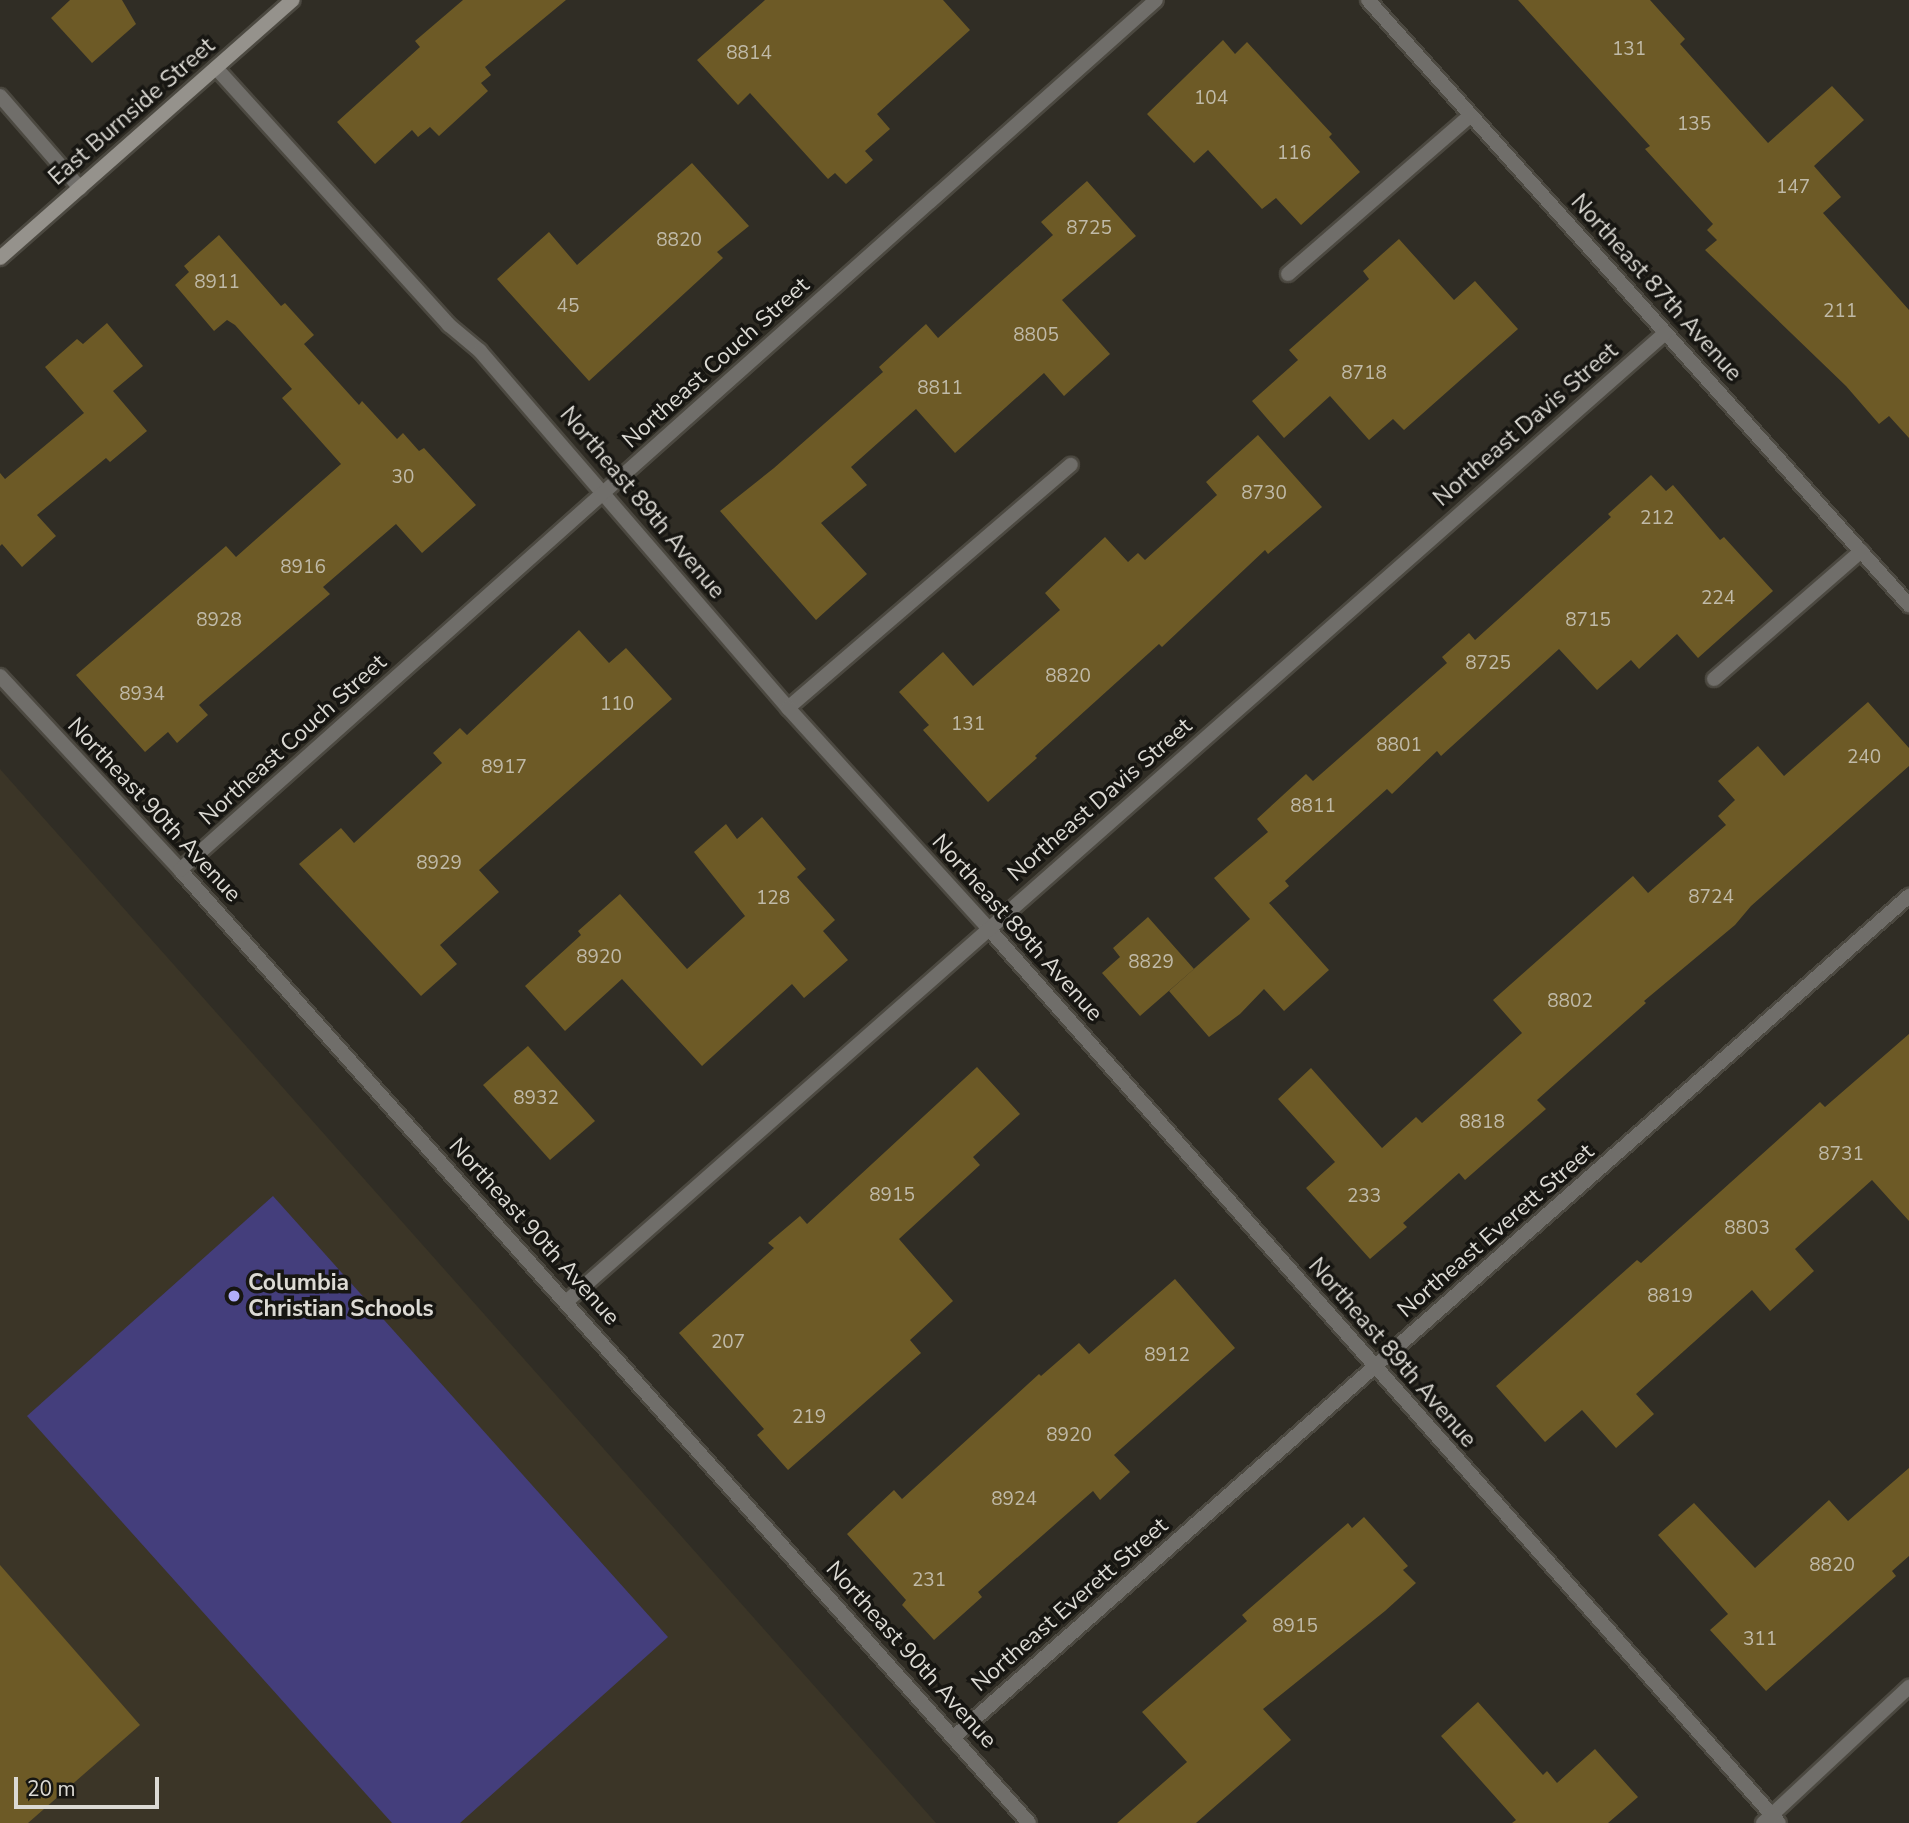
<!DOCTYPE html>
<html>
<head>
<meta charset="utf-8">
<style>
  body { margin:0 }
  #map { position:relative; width:1909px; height:1823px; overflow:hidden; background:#302d25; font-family:"Nunito Sans",sans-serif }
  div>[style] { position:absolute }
  .built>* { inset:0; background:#3b3527 }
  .green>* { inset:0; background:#443e7c }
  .building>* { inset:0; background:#6d5a26 }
  .roads { filter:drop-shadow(2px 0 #4c4941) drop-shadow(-2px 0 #4c4941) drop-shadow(0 2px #4c4941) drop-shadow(0 -2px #4c4941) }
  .lane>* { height:14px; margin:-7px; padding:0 7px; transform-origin:7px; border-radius:7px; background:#706e6a }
  .street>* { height:14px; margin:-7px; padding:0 7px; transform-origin:7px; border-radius:7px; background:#706e6a }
  .secondary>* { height:14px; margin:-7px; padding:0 7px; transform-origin:7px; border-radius:7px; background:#95928c }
  .dots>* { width:19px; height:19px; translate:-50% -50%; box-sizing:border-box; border:4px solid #171612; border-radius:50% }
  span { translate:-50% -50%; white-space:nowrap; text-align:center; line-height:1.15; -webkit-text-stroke:7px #171612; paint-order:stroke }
  .number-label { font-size:19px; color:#c0baa8 }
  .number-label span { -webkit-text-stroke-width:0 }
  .street-label { font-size:23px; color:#dcdad4 }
  .poi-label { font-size:23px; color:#dcdad4; font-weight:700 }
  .left { translate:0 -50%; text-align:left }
  .scale { position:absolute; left:14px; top:1777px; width:145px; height:32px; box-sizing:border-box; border:4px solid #dcdad4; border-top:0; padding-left:9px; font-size:21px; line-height:24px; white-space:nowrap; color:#dcdad4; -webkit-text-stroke:5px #171612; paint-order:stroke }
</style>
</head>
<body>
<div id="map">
  <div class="built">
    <div style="clip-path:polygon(0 769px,936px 1823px,0 1823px)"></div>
  </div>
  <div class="green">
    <div style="clip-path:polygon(273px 1196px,668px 1637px,460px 1823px,392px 1823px,27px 1416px)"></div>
  </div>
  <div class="building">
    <div style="clip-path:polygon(70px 0,122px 0,136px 24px,92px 63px,51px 18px)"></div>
    <div style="clip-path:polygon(463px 0,566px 0,485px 67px,491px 75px,481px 83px,488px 91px,439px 136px,430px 127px,418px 137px,412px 130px,375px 164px,337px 122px,420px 47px,415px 41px)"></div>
    <div style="clip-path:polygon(765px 0,943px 0,970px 30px,877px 114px,890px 129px,865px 151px,873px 160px,846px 184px,835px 173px,828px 179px,750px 93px,738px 105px,697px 60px)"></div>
    <div style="clip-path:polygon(1518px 0,1650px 0,1685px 39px,1680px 44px,1768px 143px,1832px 86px,1864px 120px,1814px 166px,1841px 197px,1823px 213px,1909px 310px,1909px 438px,1889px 416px,1879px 424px,1846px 386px,1705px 250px,1717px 240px,1707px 230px,1713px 224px,1645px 149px,1650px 146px)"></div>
    <div style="clip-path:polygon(1223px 40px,1235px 54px,1247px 42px,1332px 134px,1329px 137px,1360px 172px,1301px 225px,1276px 198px,1262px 209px,1208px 150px,1194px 163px,1147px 114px)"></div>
    <div style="clip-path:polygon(692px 163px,749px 226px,717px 252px,723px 258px,589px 381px,497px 279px,549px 232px,577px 265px)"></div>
    <div style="clip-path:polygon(1087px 181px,1136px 236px,1062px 300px,1110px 354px,1064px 396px,1044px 373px,955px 453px,916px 409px,851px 467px,867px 485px,821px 523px,867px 574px,816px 620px,720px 511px,774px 468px,883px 372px,879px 367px,926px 324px,938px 338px,1053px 235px,1041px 222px)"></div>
    <div style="clip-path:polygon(219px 235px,281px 306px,285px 303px,314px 335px,304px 344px,359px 405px,362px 401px,397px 439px,403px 433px,419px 451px,424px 448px,476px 505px,422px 553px,396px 524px,323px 587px,330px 594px,199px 705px,208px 715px,177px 743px,168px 732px,145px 752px,76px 675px,226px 546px,236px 557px,341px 464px,282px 398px,292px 389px,235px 325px,227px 320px,214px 331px,175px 285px,189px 272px,184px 266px)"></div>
    <div style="clip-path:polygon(1399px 239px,1454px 300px,1475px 281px,1518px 329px,1404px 430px,1393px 419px,1369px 440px,1330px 396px,1284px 438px,1252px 401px,1298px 360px,1289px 350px,1369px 279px,1363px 271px)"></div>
    <div style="clip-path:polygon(107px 323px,143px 366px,113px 391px,147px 431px,110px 462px,106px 458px,37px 515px,56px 536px,22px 567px,2px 544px,0 546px,0 473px,5px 479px,84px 413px,45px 367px,77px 339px,83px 344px)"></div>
    <div style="clip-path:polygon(1258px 435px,1322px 507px,1268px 554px,1265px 550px,1162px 647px,1159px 644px,1035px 756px,1037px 758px,988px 802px,923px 730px,929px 725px,899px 692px,943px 652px,973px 686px,1060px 610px,1045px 593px,1105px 537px,1128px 562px,1138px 553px,1145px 560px,1217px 495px,1206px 482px)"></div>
    <div style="clip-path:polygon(1651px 475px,1666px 491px,1673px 485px,1720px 540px,1724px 537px,1773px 591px,1698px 658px,1677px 634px,1639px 669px,1631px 660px,1597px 690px,1559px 649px,1441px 756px,1437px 751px,1392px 794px,1387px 789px,1285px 881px,1289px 886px,1269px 903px,1329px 970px,1284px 1011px,1264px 989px,1240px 1014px,1209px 1037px,1169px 991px,1250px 919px,1214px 878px,1268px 832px,1257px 819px,1306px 774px,1313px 781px,1447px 663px,1442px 657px,1469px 633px,1475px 640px,1611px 517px,1608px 514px)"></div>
    <div style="clip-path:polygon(579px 630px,609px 663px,626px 648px,672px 699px,479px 870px,499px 892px,440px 945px,457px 964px,421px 996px,299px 864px,341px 828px,354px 843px,442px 763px,433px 753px,460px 728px,467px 735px)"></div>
    <div style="clip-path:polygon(1868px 702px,1909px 748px,1909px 766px,1751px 906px,1735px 925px,1644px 1001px,1646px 1003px,1537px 1100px,1546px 1109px,1465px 1180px,1459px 1173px,1403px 1223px,1407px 1227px,1370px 1259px,1306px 1188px,1335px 1162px,1278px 1099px,1311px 1068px,1382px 1148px,1416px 1117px,1422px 1123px,1522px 1033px,1493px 1000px,1633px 876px,1648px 893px,1726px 825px,1718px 816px,1735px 800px,1718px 781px,1758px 746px,1784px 776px)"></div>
    <div style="clip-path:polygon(762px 817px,806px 869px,797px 877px,835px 920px,823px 931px,848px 960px,804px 998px,792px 984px,702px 1066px,622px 979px,565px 1031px,525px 986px,581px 935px,578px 931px,620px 894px,687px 969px,745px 916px,694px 852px,726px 824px,737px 839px)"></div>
    <div style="clip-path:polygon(1148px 917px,1194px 969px,1140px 1016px,1102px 973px,1120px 957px,1113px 948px)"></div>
    <div style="clip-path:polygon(1909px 1034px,1909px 1221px,1872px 1180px,1795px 1249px,1814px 1271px,1770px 1311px,1752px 1290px,1636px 1394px,1654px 1414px,1616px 1448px,1582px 1410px,1545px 1442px,1496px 1386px,1637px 1260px,1641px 1263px,1820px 1102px,1825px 1107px)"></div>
    <div style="clip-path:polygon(528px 1046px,595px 1121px,550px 1160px,483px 1085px)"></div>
    <div style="clip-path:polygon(977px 1067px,1020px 1114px,973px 1157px,980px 1165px,899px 1239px,953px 1301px,910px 1340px,921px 1353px,788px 1470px,757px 1435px,764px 1429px,679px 1333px,774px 1248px,768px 1243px,800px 1216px,807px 1224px)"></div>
    <div style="clip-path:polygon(1175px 1279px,1235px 1348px,1114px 1455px,1130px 1472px,1100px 1500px,1093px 1491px,978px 1592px,982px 1597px,934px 1640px,902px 1605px,906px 1600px,847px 1534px,894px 1490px,902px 1499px,1039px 1374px,1041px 1376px,1079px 1343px,1089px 1354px)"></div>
    <div style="clip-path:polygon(1909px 1468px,1909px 1556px,1892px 1571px,1896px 1576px,1766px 1691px,1710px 1630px,1728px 1614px,1658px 1535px,1694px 1503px,1755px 1568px,1829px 1500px,1848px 1521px)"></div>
    <div style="clip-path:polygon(1364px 1517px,1408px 1566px,1403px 1570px,1416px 1583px,1385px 1611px,1263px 1709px,1291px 1740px,1196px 1823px,1117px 1823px,1187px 1762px,1142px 1712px,1247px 1621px,1242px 1615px,1348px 1523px,1352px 1528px)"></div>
    <div style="clip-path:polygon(0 1565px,140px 1725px,28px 1823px,0 1823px)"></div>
    <div style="clip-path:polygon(1478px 1702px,1543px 1775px,1547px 1771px,1557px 1783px,1595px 1749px,1638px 1797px,1608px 1823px,1512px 1823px,1516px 1820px,1441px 1736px)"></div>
  </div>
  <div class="roads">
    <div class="lane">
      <div style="left:1288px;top:274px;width:242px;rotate:-41deg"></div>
      <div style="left:1714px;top:679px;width:195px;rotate:-41deg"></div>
      <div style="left:788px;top:708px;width:373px;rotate:-40.7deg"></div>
    </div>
    <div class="street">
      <div style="left:1368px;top:0;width:812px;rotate:48.2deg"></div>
      <div style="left:216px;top:68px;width:347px;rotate:47.8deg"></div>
      <div style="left:449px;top:325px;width:40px;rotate:40deg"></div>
      <div style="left:480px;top:351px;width:472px;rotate:49.2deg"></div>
      <div style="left:788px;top:708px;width:297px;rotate:47.7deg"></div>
      <div style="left:988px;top:928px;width:1194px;rotate:48.53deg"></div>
      <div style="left:0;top:96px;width:122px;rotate:49deg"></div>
      <div style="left:0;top:676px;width:265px;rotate:47.1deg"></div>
      <div style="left:180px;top:870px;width:1276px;rotate:48.3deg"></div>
      <div style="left:180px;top:870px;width:1307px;rotate:-41.71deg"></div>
      <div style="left:566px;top:1302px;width:1465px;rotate:-41.4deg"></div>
      <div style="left:954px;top:1737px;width:1273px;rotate:-41.37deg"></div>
      <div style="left:1763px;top:1823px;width:200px;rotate:-43deg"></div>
    </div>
    <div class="secondary">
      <div style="left:0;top:258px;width:390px;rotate:-41.4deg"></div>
    </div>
  </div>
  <div class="dots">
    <div style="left:234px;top:1296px;background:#b0aefa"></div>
  </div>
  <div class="number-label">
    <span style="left:1629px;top:50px">131</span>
    <span style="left:749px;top:54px">8814</span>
    <span style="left:1211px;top:99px">104</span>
    <span style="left:1694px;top:125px">135</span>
    <span style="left:1294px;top:154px">116</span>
    <span style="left:1793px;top:188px">147</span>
    <span style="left:1089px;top:229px">8725</span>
    <span style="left:679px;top:241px">8820</span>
    <span style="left:217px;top:283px">8911</span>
    <span style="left:568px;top:307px">45</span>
    <span style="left:1840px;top:312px">211</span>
    <span style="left:1036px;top:336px">8805</span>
    <span style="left:1364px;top:374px">8718</span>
    <span style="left:940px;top:389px">8811</span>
    <span style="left:403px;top:478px">30</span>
    <span style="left:1264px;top:494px">8730</span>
    <span style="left:1657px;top:519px">212</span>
    <span style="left:303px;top:568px">8916</span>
    <span style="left:1718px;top:599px">224</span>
    <span style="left:219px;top:621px">8928</span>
    <span style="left:1588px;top:621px">8715</span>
    <span style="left:1488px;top:664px">8725</span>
    <span style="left:1068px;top:677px">8820</span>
    <span style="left:142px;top:695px">8934</span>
    <span style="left:617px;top:705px">110</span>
    <span style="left:968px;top:725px">131</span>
    <span style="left:1399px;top:746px">8801</span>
    <span style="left:1864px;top:758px">240</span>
    <span style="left:504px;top:768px">8917</span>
    <span style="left:1313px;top:807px">8811</span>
    <span style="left:439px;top:864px">8929</span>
    <span style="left:1711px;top:898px">8724</span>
    <span style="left:773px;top:899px">128</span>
    <span style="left:599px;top:958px">8920</span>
    <span style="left:1151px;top:963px">8829</span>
    <span style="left:1570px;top:1002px">8802</span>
    <span style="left:536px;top:1099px">8932</span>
    <span style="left:1482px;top:1123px">8818</span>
    <span style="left:1841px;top:1155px">8731</span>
    <span style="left:892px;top:1196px">8915</span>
    <span style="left:1364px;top:1197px">233</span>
    <span style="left:1747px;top:1229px">8803</span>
    <span style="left:1670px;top:1297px">8819</span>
    <span style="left:728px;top:1343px">207</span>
    <span style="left:1167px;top:1356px">8912</span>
    <span style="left:809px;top:1418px">219</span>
    <span style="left:1069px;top:1436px">8920</span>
    <span style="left:1014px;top:1500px">8924</span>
    <span style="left:1832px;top:1566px">8820</span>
    <span style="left:929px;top:1581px">231</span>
    <span style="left:1295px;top:1627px">8915</span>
    <span style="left:1760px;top:1640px">311</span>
  </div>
  <div class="street-label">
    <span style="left:132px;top:112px;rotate:-41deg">East Burnside Street</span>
    <span style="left:1656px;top:288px;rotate:48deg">Northeast 87th Avenue</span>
    <span style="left:716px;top:363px;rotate:-42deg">Northeast Couch Street</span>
    <span style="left:1526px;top:425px;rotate:-41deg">Northeast Davis Street</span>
    <span style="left:642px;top:503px;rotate:50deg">Northeast 89th Avenue</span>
    <span style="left:293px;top:740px;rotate:-42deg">Northeast Couch Street</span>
    <span style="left:1100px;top:800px;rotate:-41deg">Northeast Davis Street</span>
    <span style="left:154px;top:810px;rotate:47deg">Northeast 90th Avenue</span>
    <span style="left:1017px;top:928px;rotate:48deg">Northeast 89th Avenue</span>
    <span style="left:1496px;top:1231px;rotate:-41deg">Northeast Everett Street</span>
    <span style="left:534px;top:1232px;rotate:48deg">Northeast 90th Avenue</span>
    <span style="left:1392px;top:1353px;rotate:49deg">Northeast 89th Avenue</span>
    <span style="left:1070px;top:1605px;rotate:-41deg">Northeast Everett Street</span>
    <span style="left:911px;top:1655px;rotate:48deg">Northeast 90th Avenue</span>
  </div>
  <div class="poi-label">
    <span class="left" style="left:248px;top:1296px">Columbia<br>Christian Schools</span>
  </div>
  <div class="scale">20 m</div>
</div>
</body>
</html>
